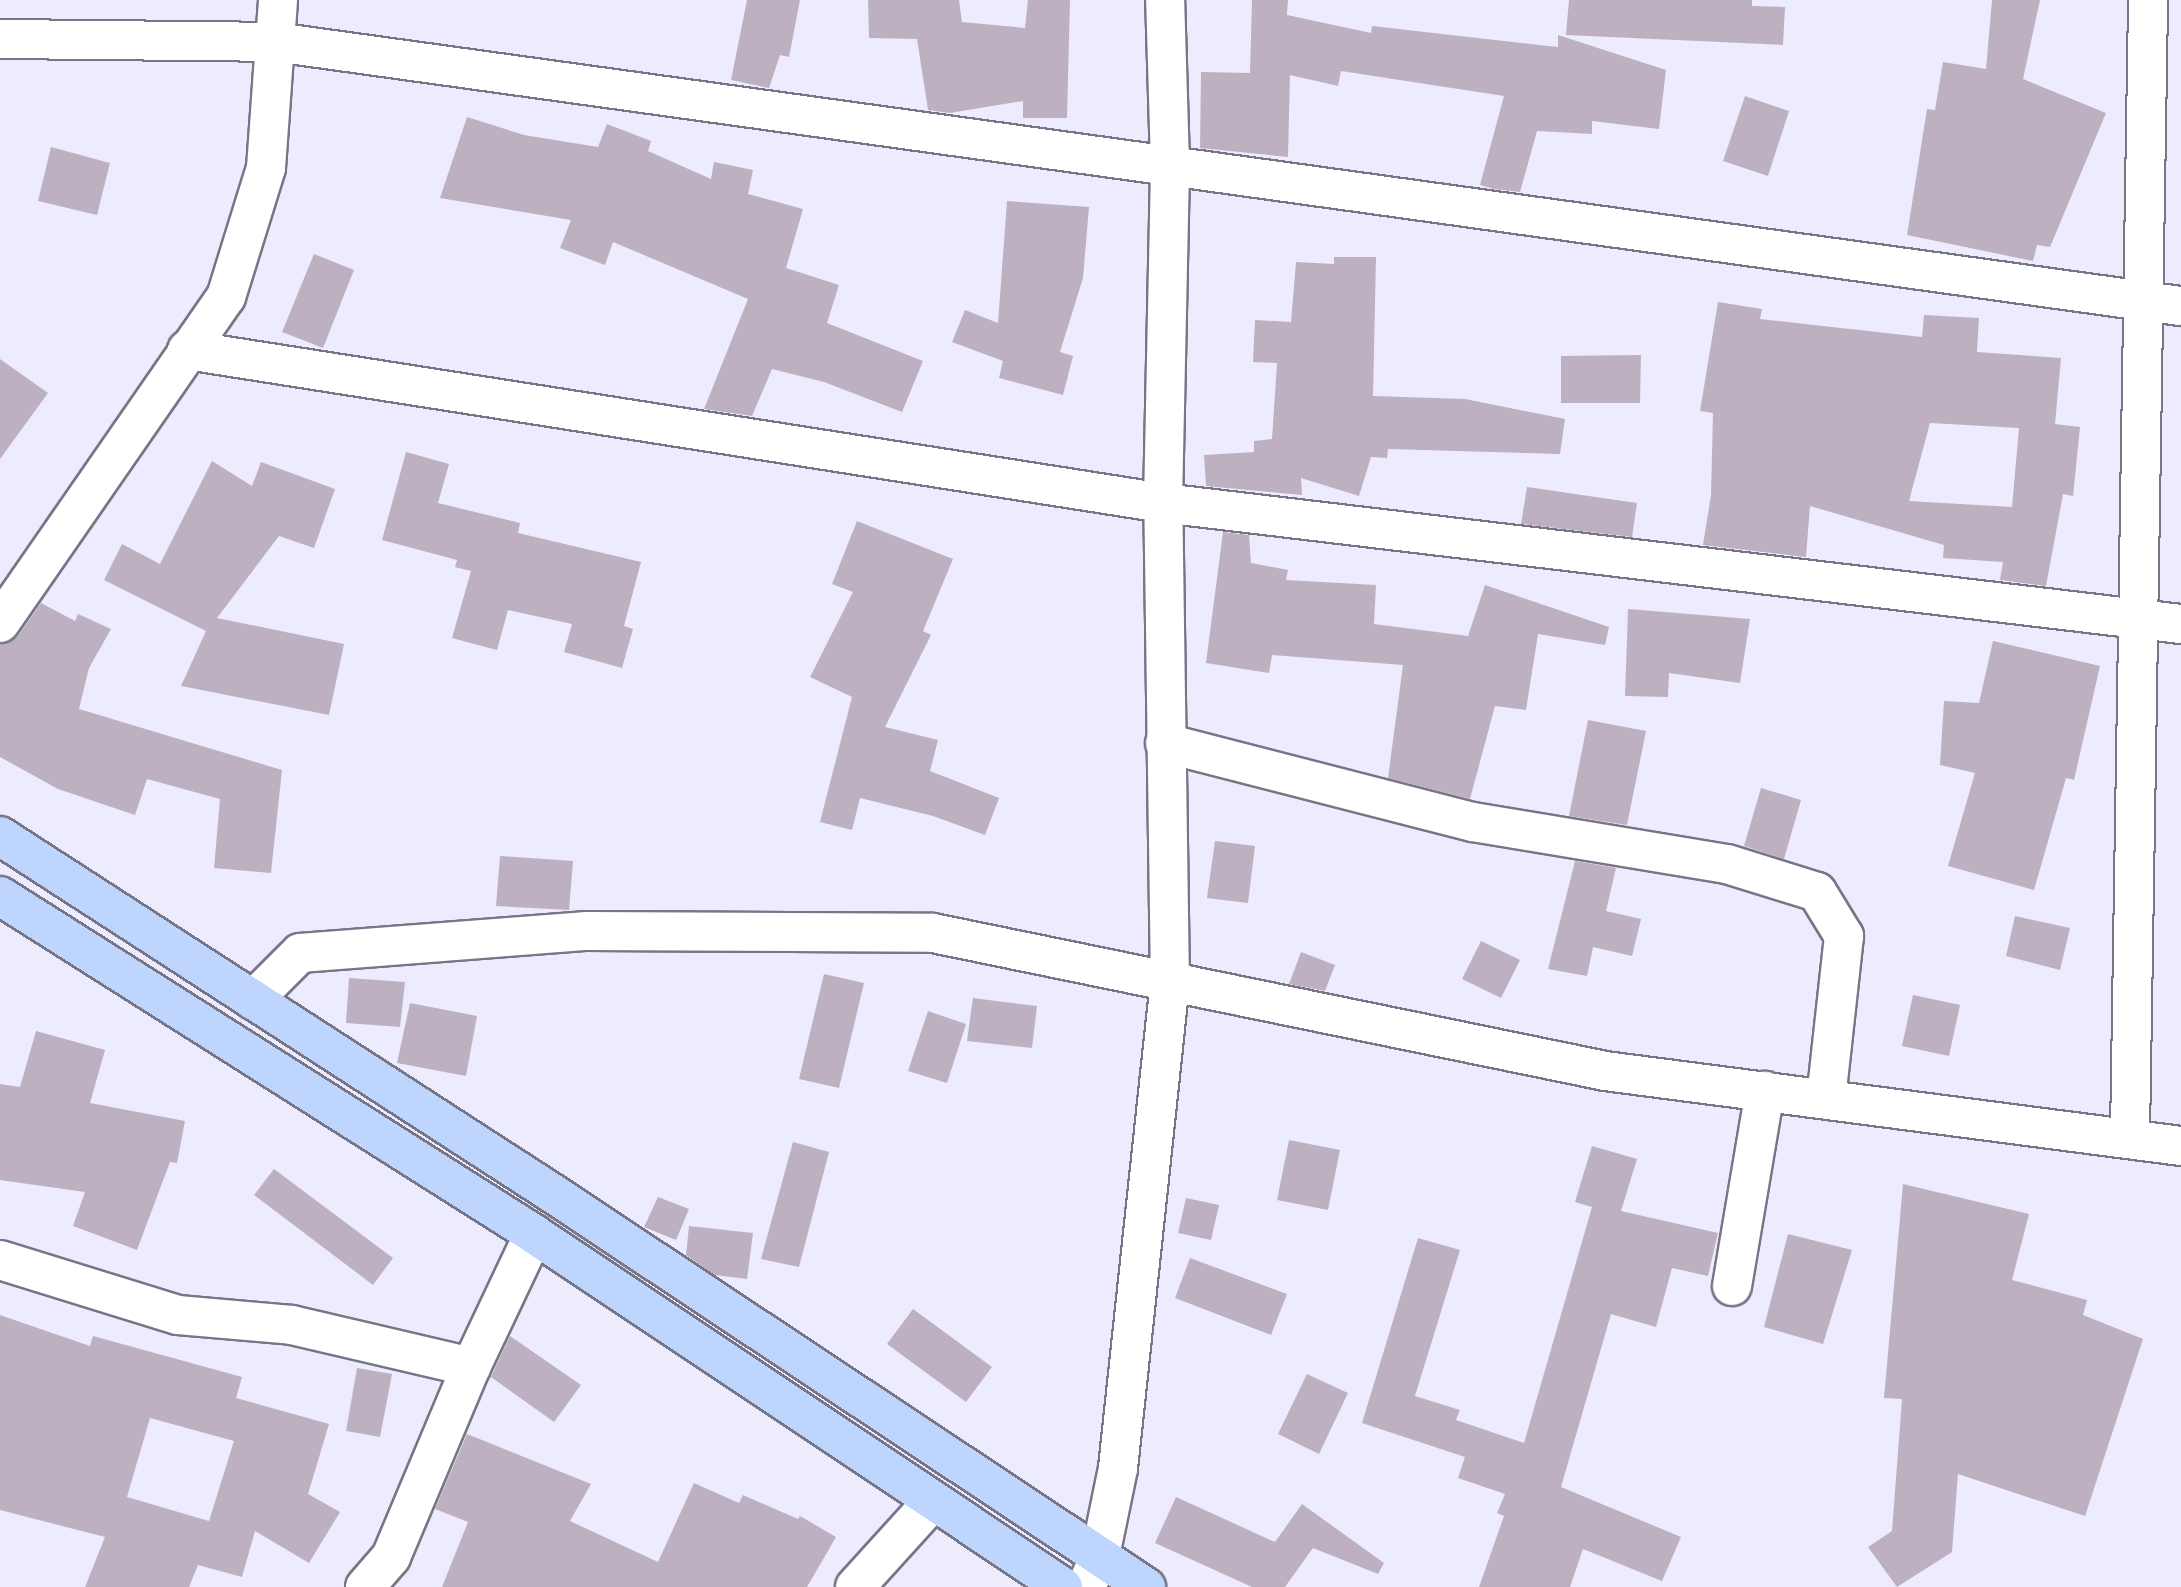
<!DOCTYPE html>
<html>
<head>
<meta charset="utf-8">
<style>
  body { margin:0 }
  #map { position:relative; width:2181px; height:1587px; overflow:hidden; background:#edecfe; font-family:"Source Sans 3",sans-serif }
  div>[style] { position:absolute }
  .building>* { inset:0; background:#bdb1c1 }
  .roads { filter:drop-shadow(2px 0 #777586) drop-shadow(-2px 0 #777586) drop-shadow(0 2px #777586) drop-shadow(0 -2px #777586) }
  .minor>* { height:38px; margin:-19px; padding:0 19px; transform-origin:19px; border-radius:19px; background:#fff }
  .major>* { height:38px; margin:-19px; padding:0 19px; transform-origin:19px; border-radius:19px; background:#bed6fd }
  span { translate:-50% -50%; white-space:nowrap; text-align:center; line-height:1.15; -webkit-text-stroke:7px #edecfe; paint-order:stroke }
</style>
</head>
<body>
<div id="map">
  <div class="building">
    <div style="clip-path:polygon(747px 0,800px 0,789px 57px,780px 55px,769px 88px,731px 80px)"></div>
    <div style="clip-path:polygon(868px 0,959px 0,962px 22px,1025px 28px,1028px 0,1070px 0,1067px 118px,1023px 118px,1023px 101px,949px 113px,928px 110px,917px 39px,869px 38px)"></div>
    <div style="clip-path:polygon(1252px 0,1288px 0,1287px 15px,1371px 33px,1372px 26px,1558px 47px,1558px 35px,1666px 70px,1659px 129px,1592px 121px,1592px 134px,1537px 131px,1520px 192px,1494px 189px,1480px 185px,1504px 96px,1341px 71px,1338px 86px,1290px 75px,1288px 157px,1200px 148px,1201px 72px,1250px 73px)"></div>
    <div style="clip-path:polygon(1569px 0,1752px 0,1752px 6px,1785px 7px,1783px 45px,1566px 35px)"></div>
    <div style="clip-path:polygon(1992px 0,2040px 0,2023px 79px,2106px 113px,2050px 247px,2037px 245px,2033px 261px,1907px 235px,1927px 109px,1935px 110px,1943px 62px,1986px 69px)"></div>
    <div style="clip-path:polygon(1745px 96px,1789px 111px,1768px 176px,1723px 161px)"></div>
    <div style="clip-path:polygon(467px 117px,524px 135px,598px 147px,607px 124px,651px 141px,648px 151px,711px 179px,714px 162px,753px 170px,748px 194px,803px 209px,786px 268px,839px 285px,827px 323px,923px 361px,902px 412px,824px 382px,772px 369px,752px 416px,704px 409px,748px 299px,613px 242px,605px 265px,560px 248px,571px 220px,440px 198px)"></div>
    <div style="clip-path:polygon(51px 147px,110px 163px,97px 215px,38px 201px)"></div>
    <div style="clip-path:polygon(1007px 201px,1089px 207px,1083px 278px,1060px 352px,1073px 356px,1063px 395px,999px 378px,1003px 361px,952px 342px,965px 310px,998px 323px)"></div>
    <div style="clip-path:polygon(314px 254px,354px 270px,323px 348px,282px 332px)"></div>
    <div style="clip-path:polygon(1334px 257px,1376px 257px,1373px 396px,1465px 399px,1565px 419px,1560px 454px,1388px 449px,1387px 458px,1371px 457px,1359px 496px,1301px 478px,1302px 495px,1206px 486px,1204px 455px,1254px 452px,1254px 441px,1272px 439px,1277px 363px,1253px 362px,1255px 320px,1291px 322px,1296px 262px,1334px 264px)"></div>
    <div style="clip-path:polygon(evenodd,1718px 302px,1762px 309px,1760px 319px,1922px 337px,1924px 315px,1979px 318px,1977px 352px,2061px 358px,2055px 424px,2080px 427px,2073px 496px,2063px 494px,2046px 586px,2000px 580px,2003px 562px,1943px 558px,1944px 545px,1810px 506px,1806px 557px,1703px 545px,1711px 495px,1713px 413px,1700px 411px,1718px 302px,1930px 423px,2019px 428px,2012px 507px,1909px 501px,1930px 423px)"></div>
    <div style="clip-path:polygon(1641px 355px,1640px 403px,1561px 403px,1561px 356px)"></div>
    <div style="clip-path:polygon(0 359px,48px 393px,0 459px)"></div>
    <div style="clip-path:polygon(406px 452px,449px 464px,438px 503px,520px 523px,518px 533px,641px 562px,624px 626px,633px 629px,622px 668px,564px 652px,572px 624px,508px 610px,497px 650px,452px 638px,471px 571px,455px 567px,457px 560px,382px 540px)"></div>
    <div style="clip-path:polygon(212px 461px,252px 486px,261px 462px,335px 489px,314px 548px,279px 536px,217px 618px,344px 644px,329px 715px,181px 686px,206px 631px,104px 580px,122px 544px,160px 564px)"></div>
    <div style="clip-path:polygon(1527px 487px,1637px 503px,1632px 537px,1521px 524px)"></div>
    <div style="clip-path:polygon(857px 521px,953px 559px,923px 631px,931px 635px,885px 727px,938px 740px,930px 771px,999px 798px,985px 835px,933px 816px,860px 798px,852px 830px,820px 822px,852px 697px,810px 677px,853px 592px,832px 584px)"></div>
    <div style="clip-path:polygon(1223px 532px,1249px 535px,1251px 563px,1288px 570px,1286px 580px,1376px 585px,1374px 624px,1468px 636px,1485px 585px,1609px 627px,1605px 645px,1538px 634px,1526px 710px,1495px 706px,1470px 799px,1388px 778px,1403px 665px,1272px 655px,1269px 673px,1206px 663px)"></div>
    <div style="clip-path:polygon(41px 603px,75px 621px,78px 614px,111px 629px,89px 668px,79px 709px,282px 770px,271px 873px,214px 868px,220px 799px,147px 779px,135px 815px,58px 789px,0 757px,0 645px,18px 636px)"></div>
    <div style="clip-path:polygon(1628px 609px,1750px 619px,1740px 683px,1669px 673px,1668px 697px,1625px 696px)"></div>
    <div style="clip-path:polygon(1993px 641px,2100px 666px,2074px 780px,2066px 778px,2034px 890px,1948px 866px,1975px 773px,1940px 765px,1944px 701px,1979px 703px)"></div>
    <div style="clip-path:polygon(1588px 720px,1646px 731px,1627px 825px,1569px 816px)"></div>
    <div style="clip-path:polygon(1761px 788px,1801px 800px,1784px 859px,1744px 846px)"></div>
    <div style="clip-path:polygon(1215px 841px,1255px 846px,1248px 903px,1207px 898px)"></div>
    <div style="clip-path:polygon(500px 856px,573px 861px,569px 910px,496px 906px)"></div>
    <div style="clip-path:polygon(1575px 861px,1616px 868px,1606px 911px,1641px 919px,1632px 956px,1593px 947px,1587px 976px,1548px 969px)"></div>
    <div style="clip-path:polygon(2015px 916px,2070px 928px,2060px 970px,2006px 956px)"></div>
    <div style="clip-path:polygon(1481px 941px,1520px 960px,1501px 998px,1462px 979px)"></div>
    <div style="clip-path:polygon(1301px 952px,1335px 965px,1325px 991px,1289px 984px)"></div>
    <div style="clip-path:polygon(824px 974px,864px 983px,839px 1088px,799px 1079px)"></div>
    <div style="clip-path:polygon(349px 978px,405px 982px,400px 1027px,346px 1023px)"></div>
    <div style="clip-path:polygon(1913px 995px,1960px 1005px,1949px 1056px,1902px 1046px)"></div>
    <div style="clip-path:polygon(973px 998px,1037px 1006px,1032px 1048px,967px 1041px)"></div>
    <div style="clip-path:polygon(410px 1003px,477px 1016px,466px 1076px,397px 1063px)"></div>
    <div style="clip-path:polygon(928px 1011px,966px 1024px,947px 1083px,908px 1071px)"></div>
    <div style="clip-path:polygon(36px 1031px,105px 1050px,90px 1103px,185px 1121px,177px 1163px,170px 1162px,137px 1250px,73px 1226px,85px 1192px,0 1180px,0 1084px,20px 1087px)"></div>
    <div style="clip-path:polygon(1289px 1140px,1340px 1150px,1328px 1210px,1277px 1200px)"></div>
    <div style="clip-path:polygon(793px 1142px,829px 1152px,799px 1267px,761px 1259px)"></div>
    <div style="clip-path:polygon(1592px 1146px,1637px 1159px,1621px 1211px,1718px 1233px,1708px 1276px,1672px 1268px,1656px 1327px,1611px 1314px,1561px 1487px,1681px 1537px,1662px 1581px,1583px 1549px,1570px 1587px,1479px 1587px,1504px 1516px,1497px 1513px,1505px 1494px,1458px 1478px,1465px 1457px,1362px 1423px,1418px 1238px,1460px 1250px,1415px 1396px,1460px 1410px,1456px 1420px,1524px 1443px,1592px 1207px,1575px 1202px)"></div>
    <div style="clip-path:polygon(274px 1169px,393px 1258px,373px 1285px,254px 1195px)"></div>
    <div style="clip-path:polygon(1903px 1184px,2029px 1214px,2012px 1280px,2087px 1300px,2083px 1315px,2143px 1339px,2085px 1516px,1958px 1474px,1952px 1552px,1897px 1587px,1868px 1547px,1892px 1531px,1902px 1399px,1884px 1398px)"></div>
    <div style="clip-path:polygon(658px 1197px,689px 1209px,676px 1240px,644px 1227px)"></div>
    <div style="clip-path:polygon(1186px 1198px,1219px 1205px,1211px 1240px,1178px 1233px)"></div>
    <div style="clip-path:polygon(689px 1226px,753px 1233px,747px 1279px,715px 1275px,686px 1255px)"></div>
    <div style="clip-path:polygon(1788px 1234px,1852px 1250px,1823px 1344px,1764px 1327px)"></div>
    <div style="clip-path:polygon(1190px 1258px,1287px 1294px,1271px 1335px,1175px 1298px)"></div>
    <div style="clip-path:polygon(913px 1309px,992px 1367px,966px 1402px,887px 1344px)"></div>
    <div style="clip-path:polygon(evenodd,0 1315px,90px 1346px,93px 1336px,242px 1377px,236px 1398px,329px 1424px,308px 1494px,340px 1512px,309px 1563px,255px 1531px,242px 1577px,198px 1565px,189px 1587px,85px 1587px,105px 1537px,0 1510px,0 1315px,150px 1418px,234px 1441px,209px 1521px,127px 1497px,150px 1418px)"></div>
    <div style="clip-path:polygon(510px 1336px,581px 1385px,554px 1422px,491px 1377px)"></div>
    <div style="clip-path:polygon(357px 1368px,392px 1374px,380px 1437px,346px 1431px)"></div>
    <div style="clip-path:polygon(1307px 1374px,1348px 1393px,1319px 1454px,1278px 1434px)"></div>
    <div style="clip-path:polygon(467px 1434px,591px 1484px,570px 1521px,658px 1562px,694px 1483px,739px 1503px,743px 1495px,798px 1519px,800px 1516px,836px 1537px,807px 1587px,442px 1587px,468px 1522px,435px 1509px)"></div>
    <div style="clip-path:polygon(1176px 1497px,1275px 1542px,1302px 1504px,1384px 1563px,1378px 1574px,1313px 1548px,1285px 1587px,1252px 1587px,1155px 1543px)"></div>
  </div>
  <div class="roads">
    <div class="minor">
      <div style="left:0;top:39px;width:275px;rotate:0.6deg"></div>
      <div style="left:275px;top:42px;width:1924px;rotate:7.89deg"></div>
      <div style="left:187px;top:350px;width:988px;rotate:8.91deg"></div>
      <div style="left:1163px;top:503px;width:1025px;rotate:6.78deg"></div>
      <div style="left:0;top:623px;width:397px;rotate:-55.3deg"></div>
      <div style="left:226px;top:297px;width:135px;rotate:-72.8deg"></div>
      <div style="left:266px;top:168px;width:168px;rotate:-85.9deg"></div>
      <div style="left:1165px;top:743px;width:318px;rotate:14.4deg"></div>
      <div style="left:1473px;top:822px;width:257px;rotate:9.4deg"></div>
      <div style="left:1727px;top:864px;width:94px;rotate:17.3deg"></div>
      <div style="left:1817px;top:892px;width:52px;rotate:58.5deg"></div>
      <div style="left:1844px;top:936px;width:163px;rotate:96.3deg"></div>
      <div style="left:253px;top:1000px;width:66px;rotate:-45deg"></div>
      <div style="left:300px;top:953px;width:288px;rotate:-4.4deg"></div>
      <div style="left:587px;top:931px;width:346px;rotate:0.3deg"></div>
      <div style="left:933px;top:933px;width:686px;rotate:11.6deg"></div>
      <div style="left:1605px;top:1071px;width:581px;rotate:7.42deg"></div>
      <div style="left:2130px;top:1136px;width:1136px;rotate:-89.09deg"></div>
      <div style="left:0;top:1260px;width:186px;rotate:17.2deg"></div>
      <div style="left:178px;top:1315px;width:114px;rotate:5deg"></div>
      <div style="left:292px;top:1325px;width:184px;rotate:13.2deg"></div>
      <div style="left:1732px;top:1286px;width:198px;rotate:-80.4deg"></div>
      <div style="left:365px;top:1587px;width:40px;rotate:-49deg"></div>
      <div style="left:391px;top:1557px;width:206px;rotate:-67.2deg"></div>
      <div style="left:471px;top:1367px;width:147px;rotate:-64.7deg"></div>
      <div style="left:855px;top:1587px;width:115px;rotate:-47.8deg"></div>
      <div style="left:1086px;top:1587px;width:34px;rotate:-66deg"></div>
      <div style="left:1100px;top:1556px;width:90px;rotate:-78.4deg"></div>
      <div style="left:1118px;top:1468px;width:487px;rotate:-83.9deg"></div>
      <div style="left:1170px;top:984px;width:481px;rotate:-90.8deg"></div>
      <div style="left:1163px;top:503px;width:339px;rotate:-88.8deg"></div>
      <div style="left:1170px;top:164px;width:164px;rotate:-91.7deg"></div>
    </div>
    <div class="major">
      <div style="left:0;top:836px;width:657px;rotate:32.89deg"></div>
      <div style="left:552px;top:1193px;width:713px;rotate:33.56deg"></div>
      <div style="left:0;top:896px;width:632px;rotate:32.33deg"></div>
      <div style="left:534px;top:1234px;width:636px;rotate:33.72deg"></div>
    </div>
  </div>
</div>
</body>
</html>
